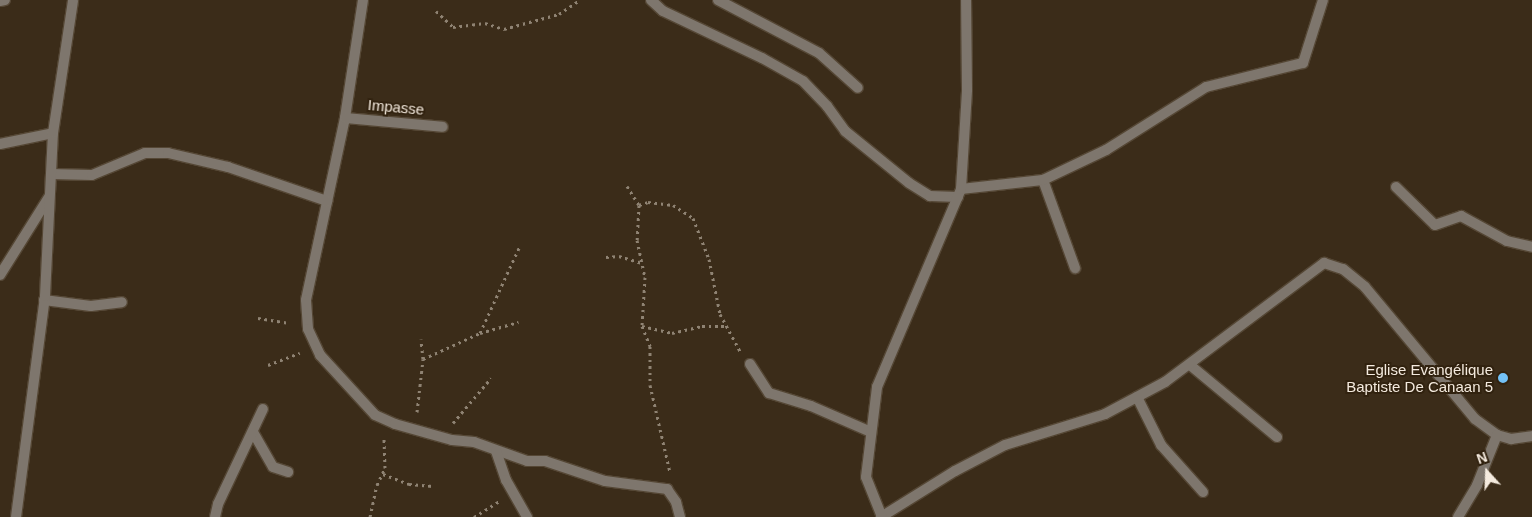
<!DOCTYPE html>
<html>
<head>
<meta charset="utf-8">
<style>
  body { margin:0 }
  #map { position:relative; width:1532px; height:517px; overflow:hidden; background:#3b2c19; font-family:Helvetica,sans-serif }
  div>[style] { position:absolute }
  .path>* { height:3px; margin-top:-1.5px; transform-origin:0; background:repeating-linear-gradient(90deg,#8f8373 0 2.5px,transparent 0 6.5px) }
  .roads { filter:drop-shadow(1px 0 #554735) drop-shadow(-1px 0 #554735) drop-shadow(0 1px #554735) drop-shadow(0 -1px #554735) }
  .service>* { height:10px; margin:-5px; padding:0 5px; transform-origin:5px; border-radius:5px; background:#7e766d }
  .minor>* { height:10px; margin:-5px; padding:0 5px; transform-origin:5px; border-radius:5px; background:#7e766d }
  .dots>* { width:14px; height:14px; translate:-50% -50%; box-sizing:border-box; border:2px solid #31220f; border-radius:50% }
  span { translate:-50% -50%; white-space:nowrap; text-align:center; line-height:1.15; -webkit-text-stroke:4px #31220f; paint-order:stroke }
  .street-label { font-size:15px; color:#f4eade }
  .poi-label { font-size:15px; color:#f4eade }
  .right { translate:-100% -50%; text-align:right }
  .north { position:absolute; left:1462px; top:447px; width:50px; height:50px; -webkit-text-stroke:4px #31220f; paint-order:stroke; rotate:340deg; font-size:14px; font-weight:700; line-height:20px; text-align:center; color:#f4eade }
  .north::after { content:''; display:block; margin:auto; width:18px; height:22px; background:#f4eade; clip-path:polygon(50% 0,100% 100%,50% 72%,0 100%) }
</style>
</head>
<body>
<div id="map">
  <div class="path">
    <div style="left:436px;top:11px;width:23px;rotate:43deg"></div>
    <div style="left:453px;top:27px;width:32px;rotate:-7deg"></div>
    <div style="left:485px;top:23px;width:20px;rotate:18deg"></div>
    <div style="left:504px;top:29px;width:57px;rotate:-15.3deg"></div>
    <div style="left:559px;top:14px;width:25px;rotate:-34deg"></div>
    <div style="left:627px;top:186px;width:22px;rotate:58deg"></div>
    <div style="left:639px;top:205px;width:9px;rotate:-18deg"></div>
    <div style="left:648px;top:202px;width:25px;rotate:7deg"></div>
    <div style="left:673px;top:205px;width:24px;rotate:33deg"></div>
    <div style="left:693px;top:218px;width:44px;rotate:68.7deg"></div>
    <div style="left:709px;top:259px;width:56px;rotate:78.7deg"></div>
    <div style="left:720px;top:314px;width:42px;rotate:61.6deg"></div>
    <div style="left:639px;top:205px;width:35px;rotate:93deg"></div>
    <div style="left:637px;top:240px;width:38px;rotate:78deg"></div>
    <div style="left:645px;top:277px;width:49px;rotate:93.5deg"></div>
    <div style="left:642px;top:326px;width:22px;rotate:68deg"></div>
    <div style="left:650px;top:346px;width:39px;rotate:90deg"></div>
    <div style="left:650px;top:385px;width:89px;rotate:77.1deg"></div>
    <div style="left:606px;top:257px;width:13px;rotate:-4deg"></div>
    <div style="left:619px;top:256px;width:24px;rotate:17deg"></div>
    <div style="left:258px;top:318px;width:32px;rotate:9deg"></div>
    <div style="left:642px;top:326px;width:31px;rotate:13deg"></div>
    <div style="left:672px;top:333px;width:31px;rotate:-13deg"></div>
    <div style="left:702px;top:326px;width:24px"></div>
    <div style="left:480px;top:333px;width:40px;rotate:-16deg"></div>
    <div style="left:423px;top:359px;width:63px;rotate:-24.5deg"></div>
    <div style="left:480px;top:333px;width:94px;rotate:-65.4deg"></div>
    <div style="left:268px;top:365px;width:34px;rotate:-21deg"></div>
    <div style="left:417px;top:412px;width:53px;rotate:-83.5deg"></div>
    <div style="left:423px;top:359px;width:20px;rotate:-96deg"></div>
    <div style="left:453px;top:423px;width:59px;rotate:-49.8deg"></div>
    <div style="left:383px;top:474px;width:28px;rotate:21deg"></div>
    <div style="left:409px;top:484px;width:24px;rotate:5deg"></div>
    <div style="left:370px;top:517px;width:33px;rotate:-78deg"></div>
    <div style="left:377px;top:485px;width:19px;rotate:-65deg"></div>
    <div style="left:385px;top:468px;width:29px;rotate:-92deg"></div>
    <div style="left:474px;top:517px;width:31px;rotate:-32deg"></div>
  </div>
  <div class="roads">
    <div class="service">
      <div style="left:0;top:1px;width:5px;rotate:-11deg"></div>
      <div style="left:1043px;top:180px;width:94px;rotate:70deg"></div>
      <div style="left:44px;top:300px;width:47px;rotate:7.3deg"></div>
      <div style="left:91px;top:306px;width:31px;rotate:-7deg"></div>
      <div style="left:253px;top:432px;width:40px;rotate:60.3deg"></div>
      <div style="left:273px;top:467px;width:16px;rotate:18deg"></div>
      <div style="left:215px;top:517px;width:13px;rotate:-77deg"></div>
      <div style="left:218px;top:504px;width:105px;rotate:-64.7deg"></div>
    </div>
    <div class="minor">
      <div style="left:363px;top:0;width:119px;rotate:98.7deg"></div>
      <div style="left:345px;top:118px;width:186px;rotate:102.1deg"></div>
      <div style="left:306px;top:300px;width:29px;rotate:86deg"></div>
      <div style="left:308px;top:329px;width:29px;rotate:65deg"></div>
      <div style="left:320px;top:355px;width:81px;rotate:47.5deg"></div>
      <div style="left:375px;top:415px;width:22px;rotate:24deg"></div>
      <div style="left:395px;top:424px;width:59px;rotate:15.7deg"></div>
      <div style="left:452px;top:440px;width:22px;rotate:5deg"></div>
      <div style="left:474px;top:442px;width:56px;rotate:19.7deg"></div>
      <div style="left:527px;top:461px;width:18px"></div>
      <div style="left:545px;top:461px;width:63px;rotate:18.4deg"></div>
      <div style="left:605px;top:481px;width:63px;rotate:7.4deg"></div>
      <div style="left:667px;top:489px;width:16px;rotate:55deg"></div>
      <div style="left:676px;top:502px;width:16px;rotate:75deg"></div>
      <div style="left:651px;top:0;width:16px;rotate:43deg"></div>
      <div style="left:663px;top:11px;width:110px;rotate:25.4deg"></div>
      <div style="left:762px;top:58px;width:47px;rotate:29.3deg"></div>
      <div style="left:803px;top:81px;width:35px;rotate:46deg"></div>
      <div style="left:827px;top:106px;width:31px;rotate:54deg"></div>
      <div style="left:845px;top:131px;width:82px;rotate:39.1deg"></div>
      <div style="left:909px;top:183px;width:25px;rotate:32deg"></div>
      <div style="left:930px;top:196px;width:28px;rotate:2deg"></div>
      <div style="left:718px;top:0;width:114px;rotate:27.7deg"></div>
      <div style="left:819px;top:53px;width:52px;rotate:41.9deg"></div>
      <div style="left:345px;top:118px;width:98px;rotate:5.2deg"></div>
      <div style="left:0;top:144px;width:54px;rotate:-11.7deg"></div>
      <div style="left:51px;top:174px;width:41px;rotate:1.4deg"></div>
      <div style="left:92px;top:175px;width:57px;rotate:-22.5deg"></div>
      <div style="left:145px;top:153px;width:23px"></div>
      <div style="left:168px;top:153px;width:62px;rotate:13.1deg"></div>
      <div style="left:228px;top:167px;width:105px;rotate:19deg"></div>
      <div style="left:1396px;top:187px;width:54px;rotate:44.3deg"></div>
      <div style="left:1435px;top:225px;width:28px;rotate:-19deg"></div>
      <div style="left:1461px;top:216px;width:52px;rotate:28.5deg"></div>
      <div style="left:1507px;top:241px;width:26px;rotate:13deg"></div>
      <div style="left:961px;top:189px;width:82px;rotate:-6.3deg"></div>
      <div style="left:1043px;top:180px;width:70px;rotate:-25.5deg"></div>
      <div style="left:1106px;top:150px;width:118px;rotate:-32.2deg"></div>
      <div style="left:1206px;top:87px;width:100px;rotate:-13.9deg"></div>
      <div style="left:1303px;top:63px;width:66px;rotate:-72.4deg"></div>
      <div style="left:0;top:275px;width:92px;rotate:-57.9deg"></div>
      <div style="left:750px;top:364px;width:35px;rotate:57deg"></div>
      <div style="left:769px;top:393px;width:44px;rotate:17.2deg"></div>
      <div style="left:811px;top:406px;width:65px;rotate:23.4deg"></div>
      <div style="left:1190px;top:365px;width:113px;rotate:39.6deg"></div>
      <div style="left:1137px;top:397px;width:54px;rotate:63.4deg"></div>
      <div style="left:1161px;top:445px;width:63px;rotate:48.2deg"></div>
      <div style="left:496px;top:451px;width:31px;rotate:71deg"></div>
      <div style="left:506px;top:480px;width:43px;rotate:60.4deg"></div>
      <div style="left:16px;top:517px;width:223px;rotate:-82.5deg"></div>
      <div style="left:45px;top:296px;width:163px;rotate:-87.2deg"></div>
      <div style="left:53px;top:133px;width:134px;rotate:-81.4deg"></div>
      <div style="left:881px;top:517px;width:87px;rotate:-31.9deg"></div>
      <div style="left:955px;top:471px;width:56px;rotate:-27.5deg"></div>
      <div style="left:1005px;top:445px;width:105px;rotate:-17.2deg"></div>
      <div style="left:1105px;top:414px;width:68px;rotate:-28.1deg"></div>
      <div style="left:1165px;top:382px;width:199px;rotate:-36.8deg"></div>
      <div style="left:1324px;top:263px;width:20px;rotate:18deg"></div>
      <div style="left:1343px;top:269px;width:28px;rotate:39deg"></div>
      <div style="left:1365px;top:287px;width:172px;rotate:50.2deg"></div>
      <div style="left:1475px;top:419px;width:27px;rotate:36deg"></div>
      <div style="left:1497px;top:435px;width:15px;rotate:16deg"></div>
      <div style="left:1511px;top:439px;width:21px;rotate:-8deg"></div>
      <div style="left:882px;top:517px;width:43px;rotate:-111.8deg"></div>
      <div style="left:866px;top:477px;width:91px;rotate:-83deg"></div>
      <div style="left:877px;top:387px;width:215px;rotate:-67deg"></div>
      <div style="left:961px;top:189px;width:99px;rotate:-86.5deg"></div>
      <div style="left:967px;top:90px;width:90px;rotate:-90.6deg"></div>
      <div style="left:1458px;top:517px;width:37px;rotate:-59deg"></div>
      <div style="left:1477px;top:485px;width:54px;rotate:-68.2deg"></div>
    </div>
  </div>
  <div class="dots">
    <div style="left:1503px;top:378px;background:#73c1f5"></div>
  </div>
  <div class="street-label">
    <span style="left:396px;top:107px;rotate:5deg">Impasse</span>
  </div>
  <div class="poi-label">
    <span class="right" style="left:1493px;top:378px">Eglise Evangélique<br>Baptiste De Canaan 5</span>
  </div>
  <div class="north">N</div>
</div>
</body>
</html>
